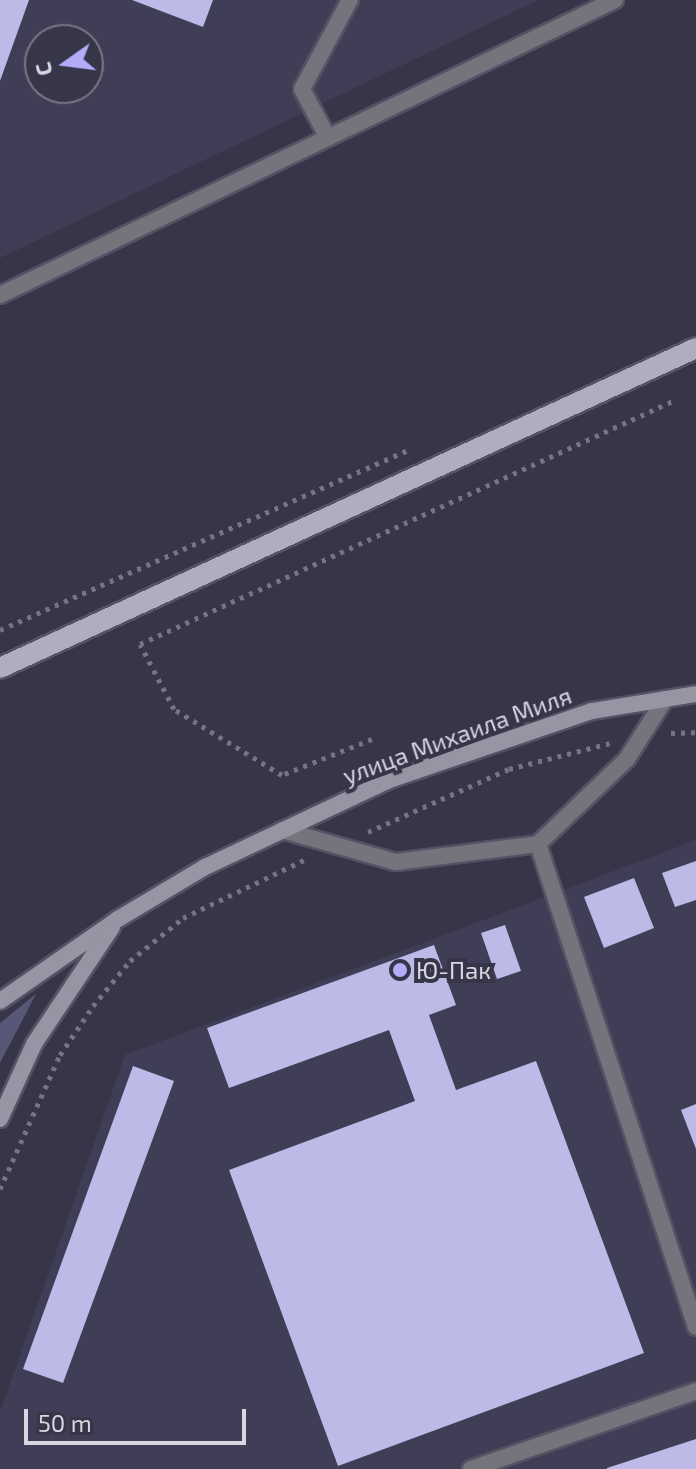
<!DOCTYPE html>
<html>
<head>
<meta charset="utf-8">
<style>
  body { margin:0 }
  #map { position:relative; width:696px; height:1469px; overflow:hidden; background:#373548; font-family:"Exo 2",sans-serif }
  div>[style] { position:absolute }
  .built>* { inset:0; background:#403e57 }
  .green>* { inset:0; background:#595777 }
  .building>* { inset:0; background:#bcbae7 }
  .path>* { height:5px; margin-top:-2.5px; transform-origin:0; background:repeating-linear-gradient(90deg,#757484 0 4px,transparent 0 10px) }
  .roads { filter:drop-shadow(2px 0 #545264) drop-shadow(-2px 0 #545264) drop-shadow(0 2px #545264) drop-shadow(0 -2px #545264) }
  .lane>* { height:16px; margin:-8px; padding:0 8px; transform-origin:8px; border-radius:8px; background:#74747d }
  .secondary>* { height:16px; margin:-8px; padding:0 8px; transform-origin:8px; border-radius:8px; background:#9695a4 }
  .primary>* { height:20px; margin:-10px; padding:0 10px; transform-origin:10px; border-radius:10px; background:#afaec1 }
  .dots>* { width:22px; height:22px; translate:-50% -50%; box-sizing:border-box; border:4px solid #373548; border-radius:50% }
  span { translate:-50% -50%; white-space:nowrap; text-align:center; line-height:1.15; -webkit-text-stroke:8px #373548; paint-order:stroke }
  .street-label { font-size:24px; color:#d7d7e2 }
  .poi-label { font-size:24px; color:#d7d7e2 }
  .left { translate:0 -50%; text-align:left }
  .north { position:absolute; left:24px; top:24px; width:80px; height:80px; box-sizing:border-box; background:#373548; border:2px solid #777686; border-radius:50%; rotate:256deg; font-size:22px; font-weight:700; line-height:32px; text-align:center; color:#d7d7e2 }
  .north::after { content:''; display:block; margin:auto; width:28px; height:36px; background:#b3adf9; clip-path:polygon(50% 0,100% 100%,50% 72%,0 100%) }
  .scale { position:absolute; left:24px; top:1409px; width:222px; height:36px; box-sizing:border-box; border:4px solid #d7d7e2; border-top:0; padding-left:10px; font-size:24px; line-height:28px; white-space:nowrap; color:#d7d7e2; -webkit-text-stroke:6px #373548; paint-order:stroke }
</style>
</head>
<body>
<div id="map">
  <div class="built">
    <div style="clip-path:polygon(evenodd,0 0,538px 0,0 258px,0 0,40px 40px,88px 40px,88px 88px,40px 88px,40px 40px)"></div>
    <div style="clip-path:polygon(696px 840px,696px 1469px,0 1469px,0 1412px,125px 1055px)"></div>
  </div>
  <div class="green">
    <div style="clip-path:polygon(36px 994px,0 1063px,0 1023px)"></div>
  </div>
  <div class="building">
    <div style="clip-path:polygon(0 0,29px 0,0 81px)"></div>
    <div style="clip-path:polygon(132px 0,213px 0,203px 27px)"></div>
    <div style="clip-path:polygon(696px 861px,696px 900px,675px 907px,662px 873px)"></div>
    <div style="clip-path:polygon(634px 878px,654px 928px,604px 948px,584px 897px)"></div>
    <div style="clip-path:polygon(505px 925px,521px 971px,497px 979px,481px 933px)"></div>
    <div style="clip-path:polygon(434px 945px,456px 1005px,429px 1015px,456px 1090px,536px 1061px,644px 1353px,338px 1466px,229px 1170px,415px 1101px,389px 1030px,229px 1088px,207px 1028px)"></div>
    <div style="clip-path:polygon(133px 1066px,174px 1081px,63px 1383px,23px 1369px)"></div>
    <div style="clip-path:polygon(696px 1104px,696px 1149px,681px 1110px)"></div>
    <div style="clip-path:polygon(696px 1439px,696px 1469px,607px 1469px,607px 1468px)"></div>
  </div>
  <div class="path">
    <div style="left:0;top:630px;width:447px;rotate:-23.8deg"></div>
    <div style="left:671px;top:733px;width:25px;rotate:-2deg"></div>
    <div style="left:372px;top:739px;width:97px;rotate:158.2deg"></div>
    <div style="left:282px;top:775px;width:127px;rotate:-148.6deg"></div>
    <div style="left:174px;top:709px;width:73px;rotate:-117.6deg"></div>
    <div style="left:140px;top:644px;width:588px;rotate:-24.52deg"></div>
    <div style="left:368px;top:832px;width:154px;rotate:-24.1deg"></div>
    <div style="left:509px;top:769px;width:104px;rotate:-14.4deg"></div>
    <div style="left:0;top:1189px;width:147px;rotate:-65.9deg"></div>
    <div style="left:60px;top:1055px;width:59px;rotate:-56deg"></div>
    <div style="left:93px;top:1006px;width:58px;rotate:-50.6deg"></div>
    <div style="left:130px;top:961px;width:68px;rotate:-39.1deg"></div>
    <div style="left:183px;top:918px;width:134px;rotate:-25.6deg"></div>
  </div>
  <div class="roads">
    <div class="lane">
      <div style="left:328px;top:138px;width:55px;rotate:-118deg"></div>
      <div style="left:302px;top:89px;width:101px;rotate:-61.7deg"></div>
      <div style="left:0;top:295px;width:682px;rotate:-25.63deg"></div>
      <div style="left:282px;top:830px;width:118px;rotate:15.7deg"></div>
      <div style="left:396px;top:862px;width:143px;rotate:-7.2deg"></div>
      <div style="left:538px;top:844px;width:508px;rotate:71.89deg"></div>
      <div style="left:538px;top:844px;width:123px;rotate:-43.7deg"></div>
      <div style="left:627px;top:759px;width:71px;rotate:-57.7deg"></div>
      <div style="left:471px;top:1469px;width:238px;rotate:-19.1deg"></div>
    </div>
    <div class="secondary">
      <div style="left:0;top:1001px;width:144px;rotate:-34.8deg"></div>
      <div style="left:118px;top:919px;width:101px;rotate:-30.9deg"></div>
      <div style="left:205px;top:867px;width:204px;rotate:-25.3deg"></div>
      <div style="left:389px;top:780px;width:214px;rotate:-18.8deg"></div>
      <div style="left:592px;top:711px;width:105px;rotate:-9.3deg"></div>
      <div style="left:0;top:1119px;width:82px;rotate:-65.6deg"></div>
      <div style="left:34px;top:1044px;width:141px;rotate:-56.3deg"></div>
    </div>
    <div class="primary">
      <div style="left:0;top:668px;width:766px;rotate:-24.69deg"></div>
    </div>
  </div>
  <div class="dots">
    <div style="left:400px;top:970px;background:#b3adf9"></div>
  </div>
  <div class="street-label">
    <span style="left:457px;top:735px;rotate:-20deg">улица Михаила Миля</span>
  </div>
  <div class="poi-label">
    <span class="left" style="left:416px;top:970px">Ю-Пак</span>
  </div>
  <div class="north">С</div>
  <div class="scale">50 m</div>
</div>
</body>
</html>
